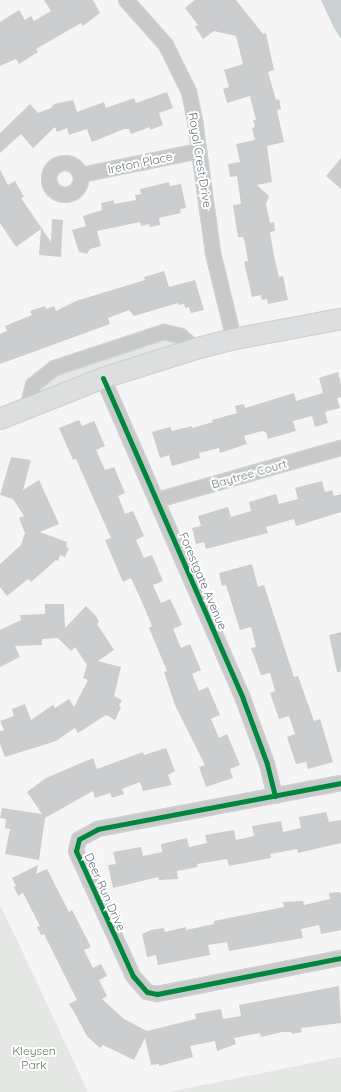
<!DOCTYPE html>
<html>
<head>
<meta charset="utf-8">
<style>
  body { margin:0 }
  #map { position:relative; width:341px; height:1092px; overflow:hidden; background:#f5f5f5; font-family:Quicksand,sans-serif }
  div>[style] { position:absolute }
  .green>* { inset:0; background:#e4e7e3 }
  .water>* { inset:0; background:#cad1d3 }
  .building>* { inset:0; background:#cccdce }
  .roads { filter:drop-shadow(1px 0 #d1d2d2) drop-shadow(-1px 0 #d1d2d2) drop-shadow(0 1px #d1d2d2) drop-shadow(0 -1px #d1d2d2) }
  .street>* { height:14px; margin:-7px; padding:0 7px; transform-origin:7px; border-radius:7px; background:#c8caca }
  .street>.ring { margin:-7px; padding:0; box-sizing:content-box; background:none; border:14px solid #c8caca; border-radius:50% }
  .secondary>* { height:20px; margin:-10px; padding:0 10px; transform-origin:10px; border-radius:10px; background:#dddedf }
  .cycleway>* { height:5px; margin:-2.5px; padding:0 2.5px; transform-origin:2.5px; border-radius:2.5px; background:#00873e }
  span { translate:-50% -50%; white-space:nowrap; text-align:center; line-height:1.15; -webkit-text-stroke:4px #fff; paint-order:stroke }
  .street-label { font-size:12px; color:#697681 }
  .park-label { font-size:12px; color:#6a7967 }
</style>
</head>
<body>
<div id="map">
  <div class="green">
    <div style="clip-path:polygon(156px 334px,195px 349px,27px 408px,38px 378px)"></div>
    <div style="clip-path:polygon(0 905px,25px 957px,88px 1092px,0 1092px)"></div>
    <div style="clip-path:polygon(341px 1057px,341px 1092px,169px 1092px)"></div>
  </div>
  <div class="water">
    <div style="clip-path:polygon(321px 0,341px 0,341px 39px,334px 28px)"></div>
  </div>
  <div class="building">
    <div style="clip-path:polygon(44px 0,93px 0,100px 13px,83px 26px,81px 23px,36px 49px,38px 52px,19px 64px,16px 59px,0 66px,0 22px,19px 10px,25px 20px,31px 16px,34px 21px,51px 11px)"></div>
    <div style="clip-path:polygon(195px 0,236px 0,263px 34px,266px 33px,274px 70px,268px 72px,276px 100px,279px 99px,281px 109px,277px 110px,284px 142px,267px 146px,272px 182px,257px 185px,269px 196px,266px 204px,270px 223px,274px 222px,275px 231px,270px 232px,274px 256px,279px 277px,283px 276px,288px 300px,268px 304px,267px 299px,262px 300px,261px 295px,252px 297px,244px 262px,248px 261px,245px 243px,243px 237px,238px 237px,233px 205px,241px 204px,237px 176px,230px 177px,228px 164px,240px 162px,236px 144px,255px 140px,252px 128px,255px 127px,253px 120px,256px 120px,250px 96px,227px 103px,223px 89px,229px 87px,224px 70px,243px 64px,236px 36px,214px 31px,203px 39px,195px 27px,198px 25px,185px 8px)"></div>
    <div style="clip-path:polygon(167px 92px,173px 108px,159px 113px,163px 125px,150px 130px,150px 127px,131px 134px,129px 129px,124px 129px,92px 142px,87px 129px,69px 135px,67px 128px,57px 132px,55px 127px,33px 148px,21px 134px,0 153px,0 133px,30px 104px,38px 113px,51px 108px,54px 104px,73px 100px,77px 112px,104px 102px,106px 108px,134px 98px,136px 103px)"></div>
    <div style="clip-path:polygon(341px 158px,341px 189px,326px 176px)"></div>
    <div style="clip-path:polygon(0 170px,8px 185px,15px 181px,24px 197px,21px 198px,51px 242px,52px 219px,63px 220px,61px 257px,39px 255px,41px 229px,16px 247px,0 223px)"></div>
    <div style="clip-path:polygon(169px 182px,170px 186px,181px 184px,186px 208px,180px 209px,181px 213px,159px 218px,160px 225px,150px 227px,149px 224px,141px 226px,140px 222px,97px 231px,101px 246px,90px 249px,87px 254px,79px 252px,72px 230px,86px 226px,83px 216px,102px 210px,101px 203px,114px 200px,114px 204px,136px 200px,135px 195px,141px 194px,140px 189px)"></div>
    <div style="clip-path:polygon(164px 271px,169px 287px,195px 280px,204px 310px,191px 313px,189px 307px,185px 308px,184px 304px,179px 305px,178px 303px,134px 316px,129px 310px,108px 318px,110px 324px,0 364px,0 334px,7px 331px,5px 326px,32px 315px,30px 311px,45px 306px,46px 309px,54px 306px,56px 311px,76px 301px,145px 280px,144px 277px)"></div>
    <div style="clip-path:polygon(338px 372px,341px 384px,341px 397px,337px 398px,340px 408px,325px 412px,328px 423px,315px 427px,312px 416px,293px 421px,296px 431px,268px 439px,266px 432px,262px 431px,244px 436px,247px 444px,220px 453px,219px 448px,199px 453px,200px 458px,172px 466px,169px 455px,160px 458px,152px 432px,170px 427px,172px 431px,192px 426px,192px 428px,213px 422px,212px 420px,237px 413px,235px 406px,244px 404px,245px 408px,294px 393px,296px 401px,323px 393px,319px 378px)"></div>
    <div style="clip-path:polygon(79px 420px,82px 426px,94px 421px,105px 446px,96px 450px,105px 470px,114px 467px,125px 493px,118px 496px,125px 514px,133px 511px,144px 536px,136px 540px,144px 558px,152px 555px,163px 581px,153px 585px,161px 603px,170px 599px,176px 611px,182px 625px,173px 629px,181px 648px,190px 644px,201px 670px,192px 674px,199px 691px,208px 687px,220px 715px,211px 719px,219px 738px,227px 734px,240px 765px,230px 769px,233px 778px,206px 787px,199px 767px,205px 765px,175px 705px,164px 672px,167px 671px,149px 628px,152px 626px,142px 602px,131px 578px,123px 582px,105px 540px,111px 538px,76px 459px,73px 460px,59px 428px)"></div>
    <div style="clip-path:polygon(11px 457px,31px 460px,23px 490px,39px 480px,59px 524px,40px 532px,67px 542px,66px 547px,69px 548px,65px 557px,60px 555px,58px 561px,56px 560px,31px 582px,28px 579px,7px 596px,0 587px,0 564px,21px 545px,25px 533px,19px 518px,24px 516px,13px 499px,0 495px)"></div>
    <div style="clip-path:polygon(322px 481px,325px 492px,332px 490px,334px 496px,341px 494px,341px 512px,296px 526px,294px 519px,266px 527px,268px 533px,206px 549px,204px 542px,196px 544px,192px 528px,201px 526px,198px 516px,228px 507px,231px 517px,251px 511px,249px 502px,276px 494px,279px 504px,298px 499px,295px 488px)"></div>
    <div style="clip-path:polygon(252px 564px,258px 587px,264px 585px,294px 677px,298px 676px,314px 721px,320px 719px,333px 762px,308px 769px,306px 762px,296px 764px,287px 737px,295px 734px,289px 716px,279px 719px,270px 693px,275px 691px,270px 673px,261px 675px,251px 648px,256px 647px,251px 627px,240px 630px,226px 585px,222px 586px,219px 573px)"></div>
    <div style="clip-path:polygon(45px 604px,64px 604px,65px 628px,86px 606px,96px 616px,99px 622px,97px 624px,114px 650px,98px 661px,121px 667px,114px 696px,122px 700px,119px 706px,121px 707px,115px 720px,106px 715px,78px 733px,75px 728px,56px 741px,5px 757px,0 744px,0 731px,4px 730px,0 721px,14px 716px,12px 709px,25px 704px,31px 720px,53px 705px,55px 708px,69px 699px,74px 707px,88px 680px,83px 678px,87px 665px,75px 647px,71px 651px,58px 638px,42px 639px,42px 645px,15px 646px,20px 657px,0 667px,0 630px,21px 620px,20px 615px,45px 614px)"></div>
    <div style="clip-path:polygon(341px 632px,341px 672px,337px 672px,329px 635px)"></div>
    <div style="clip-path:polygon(166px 748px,175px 771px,168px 775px,172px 785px,143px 791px,140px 782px,122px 789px,124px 794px,112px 798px,110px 793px,95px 798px,93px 791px,45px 818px,39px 860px,5px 854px,10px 829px,5px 828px,6px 819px,0 818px,2px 808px,42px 814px,27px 792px,46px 778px,93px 758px,97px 769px,143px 752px,144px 755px)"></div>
    <div style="clip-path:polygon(326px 812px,329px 822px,341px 820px,341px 843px,298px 853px,297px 849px,270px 854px,271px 858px,229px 866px,227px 859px,197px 864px,198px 867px,177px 871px,178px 879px,159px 880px,158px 877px,113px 888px,108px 865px,116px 864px,113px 852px,141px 847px,143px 856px,162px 852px,161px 844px,187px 838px,189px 847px,207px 843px,205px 835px,234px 830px,236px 840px,254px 836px,252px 826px,281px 821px,283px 832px,301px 828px,299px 817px)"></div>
    <div style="clip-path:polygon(38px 865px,36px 874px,47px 869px,69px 912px,72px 910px,91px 947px,84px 950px,93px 968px,101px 964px,107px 976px,99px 980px,107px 996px,102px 999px,124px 1019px,147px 1031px,196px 1019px,195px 1014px,221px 1009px,223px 1019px,241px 1016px,239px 1005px,339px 986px,341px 1023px,301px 1028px,302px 1032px,292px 1034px,291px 1032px,282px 1032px,261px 1037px,260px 1033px,234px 1038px,236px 1044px,217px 1051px,215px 1041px,190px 1046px,193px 1057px,159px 1066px,159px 1064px,151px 1065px,145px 1038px,134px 1060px,103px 1045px,100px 1048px,87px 1036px,74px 1012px,69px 1004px,77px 1000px,44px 934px,41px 935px,37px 927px,40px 926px,23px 893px,18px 896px,14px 887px,16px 886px,12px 878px)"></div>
    <div style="clip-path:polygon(339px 892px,341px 894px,341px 930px,321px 934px,319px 925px,301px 929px,303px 938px,229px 951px,227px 942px,208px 945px,210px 955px,158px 965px,156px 955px,147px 957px,142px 934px,151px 930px,164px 928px,165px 932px,186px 927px,186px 930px,214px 924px,214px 921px,284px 907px,283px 902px,303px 901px,304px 905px,330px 899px,329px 893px)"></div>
  </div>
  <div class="roads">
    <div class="street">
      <div style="left:126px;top:0;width:60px;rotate:48.4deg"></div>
      <div style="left:166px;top:45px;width:52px;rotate:63.9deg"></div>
      <div style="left:189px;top:92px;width:30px;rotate:78deg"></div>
      <div style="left:195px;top:121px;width:133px;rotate:82.2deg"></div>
      <div style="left:213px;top:253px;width:89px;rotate:76.3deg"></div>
      <div class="ring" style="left:49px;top:163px;width:18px;height:18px"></div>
      <div style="left:81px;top:175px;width:120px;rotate:-11.5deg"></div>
      <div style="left:103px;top:378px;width:350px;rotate:66.4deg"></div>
      <div style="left:243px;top:699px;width:69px;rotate:69.7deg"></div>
      <div style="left:267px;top:764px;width:33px;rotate:76deg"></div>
      <div style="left:27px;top:408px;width:24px;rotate:-75deg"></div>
      <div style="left:33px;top:385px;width:28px;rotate:-38deg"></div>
      <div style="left:55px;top:368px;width:115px;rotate:-18.3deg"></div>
      <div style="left:164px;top:332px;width:17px;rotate:13deg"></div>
      <div style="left:181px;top:336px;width:19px;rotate:43deg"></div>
      <div style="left:157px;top:500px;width:191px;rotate:-15.8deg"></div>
      <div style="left:341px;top:783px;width:247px;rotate:169.3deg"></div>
      <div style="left:98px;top:829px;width:21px;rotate:152deg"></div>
      <div style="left:79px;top:839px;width:12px;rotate:104deg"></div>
      <div style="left:76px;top:851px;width:137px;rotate:65.5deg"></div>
      <div style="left:133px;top:976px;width:21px;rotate:49deg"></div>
      <div style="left:147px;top:992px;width:10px;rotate:11deg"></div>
      <div style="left:157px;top:994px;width:187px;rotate:-11.1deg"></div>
    </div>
    <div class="secondary">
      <div style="left:0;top:419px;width:111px;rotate:-21.7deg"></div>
      <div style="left:103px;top:378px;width:96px;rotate:-17.5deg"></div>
      <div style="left:195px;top:349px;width:40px;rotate:-14.4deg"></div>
      <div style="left:234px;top:339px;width:109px;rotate:-10.6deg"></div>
    </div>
  </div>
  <div class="cycleway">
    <div style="left:103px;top:378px;width:350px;rotate:66.4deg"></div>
    <div style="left:243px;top:699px;width:69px;rotate:69.7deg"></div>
    <div style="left:267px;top:764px;width:33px;rotate:76deg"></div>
    <div style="left:341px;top:783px;width:247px;rotate:169.3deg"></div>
    <div style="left:98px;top:829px;width:21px;rotate:152deg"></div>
    <div style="left:79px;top:839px;width:12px;rotate:104deg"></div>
    <div style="left:76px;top:851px;width:137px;rotate:65.5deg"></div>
    <div style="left:133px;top:976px;width:21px;rotate:49deg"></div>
    <div style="left:147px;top:992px;width:10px;rotate:11deg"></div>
    <div style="left:157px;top:994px;width:187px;rotate:-11.1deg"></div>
  </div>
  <div class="street-label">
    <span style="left:200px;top:160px;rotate:81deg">Royal Crest Drive</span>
    <span style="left:140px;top:163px;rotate:-12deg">Ireton Place</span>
    <span style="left:249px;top:474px;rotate:-16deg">Baytree Court</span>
    <span style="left:203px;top:581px;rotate:67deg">Forestgate Avenue</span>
    <span style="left:105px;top:892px;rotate:66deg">Deer Run Drive</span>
  </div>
  <div class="park-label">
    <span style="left:34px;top:1058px">Kleysen<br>Park</span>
  </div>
</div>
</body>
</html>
